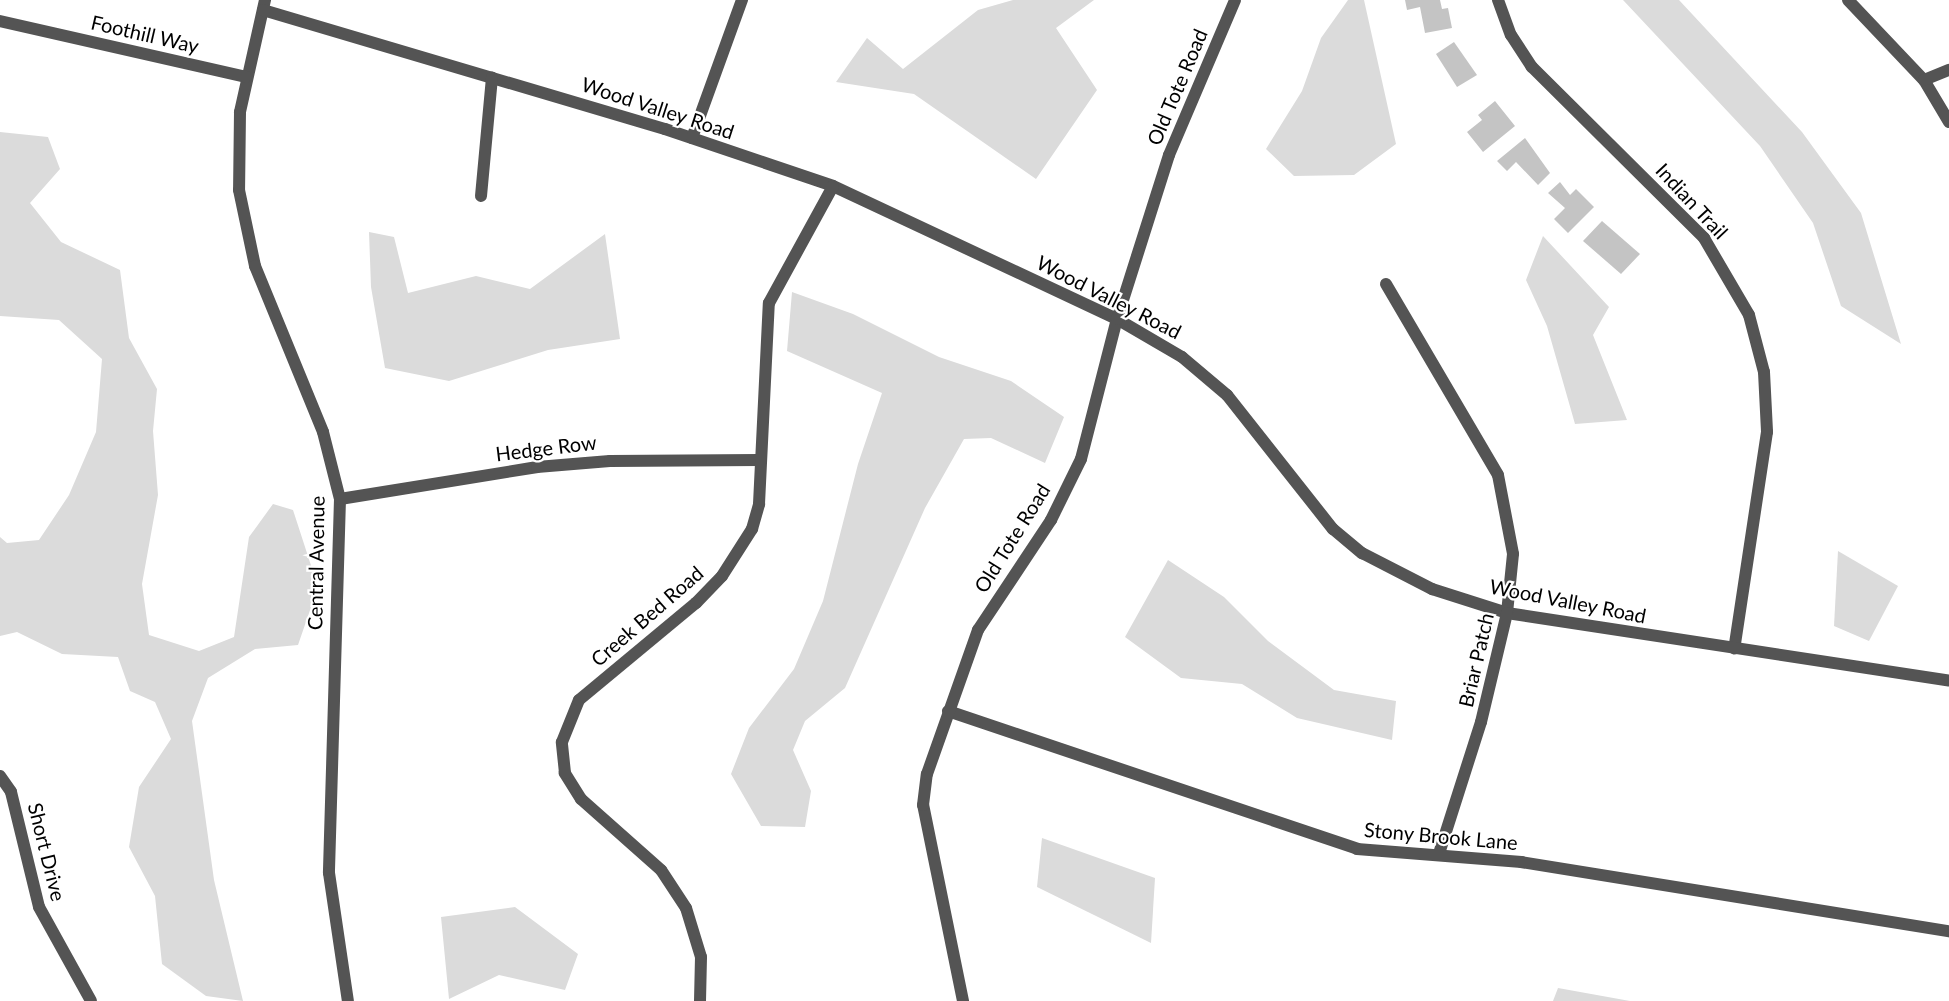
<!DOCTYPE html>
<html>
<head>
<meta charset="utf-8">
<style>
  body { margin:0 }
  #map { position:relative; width:1949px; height:1001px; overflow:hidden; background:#fff; font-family:Lato,sans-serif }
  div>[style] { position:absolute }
  .green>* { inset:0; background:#dbdbdb }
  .building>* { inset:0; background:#c4c4c4 }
  .street>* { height:12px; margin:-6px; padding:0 6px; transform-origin:6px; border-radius:6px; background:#545454 }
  span { translate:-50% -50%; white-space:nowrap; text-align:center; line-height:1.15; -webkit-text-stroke:4.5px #fff; paint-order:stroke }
  .street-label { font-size:20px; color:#000 }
</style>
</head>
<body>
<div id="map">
  <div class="green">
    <div style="clip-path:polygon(1013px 0,1094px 0,1056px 28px,1097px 90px,1036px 179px,914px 94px,836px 82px,867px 38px,903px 69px,978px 10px)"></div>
    <div style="clip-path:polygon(1348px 0,1364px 0,1396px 144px,1354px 175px,1294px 176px,1266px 149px,1302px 91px,1321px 38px)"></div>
    <div style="clip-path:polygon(1623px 0,1679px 0,1802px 132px,1861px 213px,1901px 344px,1841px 306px,1813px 223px,1760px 146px)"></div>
    <div style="clip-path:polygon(0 132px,48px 137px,60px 169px,30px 203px,61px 242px,120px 270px,129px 338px,157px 389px,153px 431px,158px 495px,142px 584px,149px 635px,199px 651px,234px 637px,249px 537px,273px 504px,293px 510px,318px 587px,298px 645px,255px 649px,208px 678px,192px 721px,214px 880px,243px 1001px,206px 996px,162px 964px,155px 896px,129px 847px,139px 787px,171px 739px,155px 702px,130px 691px,118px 657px,62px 654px,17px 632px,0 636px,0 537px,7px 543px,39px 540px,69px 495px,96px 432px,102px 359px,59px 320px,0 316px)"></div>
    <div style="clip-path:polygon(369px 232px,394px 237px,408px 293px,476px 276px,530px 289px,605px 234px,620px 339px,548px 350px,449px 381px,385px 368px,371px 287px)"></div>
    <div style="clip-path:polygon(1543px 236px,1609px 307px,1593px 335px,1627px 420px,1575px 424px,1547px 326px,1526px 280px)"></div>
    <div style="clip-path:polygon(792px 292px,853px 314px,939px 357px,1011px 381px,1064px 417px,1045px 463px,991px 438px,964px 439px,925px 508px,845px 688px,805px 721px,793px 750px,811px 791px,805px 827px,761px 826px,731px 774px,749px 728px,794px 669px,823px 601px,858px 464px,882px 393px,787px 351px)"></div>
    <div style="clip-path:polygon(1838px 551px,1898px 586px,1869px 641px,1834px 626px)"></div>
    <div style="clip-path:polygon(1168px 560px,1224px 597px,1268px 641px,1334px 690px,1396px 701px,1392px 740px,1297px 718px,1242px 684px,1181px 678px,1125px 637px)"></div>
    <div style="clip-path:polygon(1042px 838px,1155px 878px,1151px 943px,1037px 887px)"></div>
    <div style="clip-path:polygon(515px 907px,578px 954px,565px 990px,499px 975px,449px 999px,441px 917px)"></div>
    <div style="clip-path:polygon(1558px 988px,1630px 1001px,1553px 1001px)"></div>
  </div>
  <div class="building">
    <div style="clip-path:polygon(1405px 0,1440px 0,1442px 9px,1448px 8px,1452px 28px,1425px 33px,1420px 7px,1407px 10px)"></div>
    <div style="clip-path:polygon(1454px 42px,1477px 75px,1457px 87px,1436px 54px)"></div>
    <div style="clip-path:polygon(1495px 101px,1515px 126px,1483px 152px,1467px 132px,1482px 120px,1478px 115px)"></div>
    <div style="clip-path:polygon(1525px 138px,1550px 173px,1538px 185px,1516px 162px,1507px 171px,1497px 161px)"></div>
    <div style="clip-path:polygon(1560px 182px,1570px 195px,1576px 189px,1594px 207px,1568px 233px,1554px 219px,1565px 208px,1548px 193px)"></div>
    <div style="clip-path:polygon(1602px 221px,1640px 254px,1621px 274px,1583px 241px)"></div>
  </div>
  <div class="street">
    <div style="left:265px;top:0;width:115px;rotate:102.6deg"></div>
    <div style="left:240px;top:112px;width:78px;rotate:90.7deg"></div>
    <div style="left:239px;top:190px;width:78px;rotate:78.1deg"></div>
    <div style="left:255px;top:266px;width:179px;rotate:67.7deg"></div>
    <div style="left:323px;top:432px;width:69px;rotate:75.8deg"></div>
    <div style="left:340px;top:499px;width:374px;rotate:91.7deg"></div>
    <div style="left:329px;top:873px;width:129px;rotate:81.6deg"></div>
    <div style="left:1498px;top:0;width:37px;rotate:70deg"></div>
    <div style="left:1511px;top:35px;width:38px;rotate:57deg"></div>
    <div style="left:1532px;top:67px;width:243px;rotate:44.8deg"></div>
    <div style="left:1704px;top:238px;width:89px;rotate:59.7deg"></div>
    <div style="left:1749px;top:315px;width:59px;rotate:75.3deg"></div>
    <div style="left:1764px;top:372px;width:60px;rotate:87.1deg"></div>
    <div style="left:1767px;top:432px;width:219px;rotate:98.6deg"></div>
    <div style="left:1848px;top:0;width:110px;rotate:46.5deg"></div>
    <div style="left:1924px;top:80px;width:49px;rotate:59.2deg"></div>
    <div style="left:263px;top:10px;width:419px;rotate:16.5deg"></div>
    <div style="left:665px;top:129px;width:177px;rotate:18.7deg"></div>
    <div style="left:833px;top:186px;width:314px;rotate:25.1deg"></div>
    <div style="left:1117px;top:319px;width:75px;rotate:30.3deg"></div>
    <div style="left:1182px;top:357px;width:59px;rotate:40.2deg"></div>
    <div style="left:1227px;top:395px;width:171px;rotate:51.7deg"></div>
    <div style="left:1333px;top:529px;width:38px;rotate:40deg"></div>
    <div style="left:1362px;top:553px;width:79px;rotate:27.2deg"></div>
    <div style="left:1432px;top:589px;width:79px;rotate:17.7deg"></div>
    <div style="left:1507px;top:613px;width:447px;rotate:8.7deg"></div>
    <div style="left:0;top:21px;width:252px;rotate:12.8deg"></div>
    <div style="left:1924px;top:80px;width:27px;rotate:-22deg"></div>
    <div style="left:692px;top:138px;width:147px;rotate:-70.1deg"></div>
    <div style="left:481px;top:196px;width:119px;rotate:-84.7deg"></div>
    <div style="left:1386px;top:284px;width:221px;rotate:59.6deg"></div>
    <div style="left:1498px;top:475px;width:80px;rotate:79.2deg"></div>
    <div style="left:1513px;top:554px;width:59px;rotate:95.8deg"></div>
    <div style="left:1507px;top:613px;width:112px;rotate:103.4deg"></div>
    <div style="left:1481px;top:722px;width:139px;rotate:107.7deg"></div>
    <div style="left:340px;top:499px;width:200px;rotate:-9.2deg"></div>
    <div style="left:537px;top:467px;width:73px;rotate:-4.7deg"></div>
    <div style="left:610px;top:461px;width:149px;rotate:-0.4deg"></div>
    <div style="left:948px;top:711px;width:432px;rotate:18.6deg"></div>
    <div style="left:1357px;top:849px;width:165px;rotate:4.5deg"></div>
    <div style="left:1521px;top:862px;width:434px;rotate:9.2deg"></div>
    <div style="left:0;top:776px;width:19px;rotate:55deg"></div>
    <div style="left:11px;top:792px;width:118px;rotate:76.3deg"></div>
    <div style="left:39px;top:907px;width:107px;rotate:61deg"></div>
    <div style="left:700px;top:1001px;width:44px;rotate:-88.7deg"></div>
    <div style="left:701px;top:957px;width:51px;rotate:-107deg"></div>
    <div style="left:686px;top:908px;width:45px;rotate:-123.3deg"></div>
    <div style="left:661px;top:870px;width:107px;rotate:-138.4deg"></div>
    <div style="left:581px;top:799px;width:31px;rotate:-122deg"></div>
    <div style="left:565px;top:773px;width:31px;rotate:-96deg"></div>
    <div style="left:562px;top:742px;width:45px;rotate:-68deg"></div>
    <div style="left:579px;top:700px;width:152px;rotate:-39.7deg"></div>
    <div style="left:696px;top:603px;width:37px;rotate:-46deg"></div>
    <div style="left:722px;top:576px;width:56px;rotate:-57.4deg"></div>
    <div style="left:752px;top:529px;width:26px;rotate:-74deg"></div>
    <div style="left:759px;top:504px;width:201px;rotate:-87.2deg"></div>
    <div style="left:769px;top:303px;width:133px;rotate:-61.3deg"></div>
    <div style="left:963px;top:1001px;width:200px;rotate:-101.5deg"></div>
    <div style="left:923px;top:805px;width:31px;rotate:-83deg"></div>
    <div style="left:927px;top:774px;width:153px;rotate:-70.5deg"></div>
    <div style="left:978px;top:630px;width:132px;rotate:-56.4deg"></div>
    <div style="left:1051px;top:520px;width:68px;rotate:-63.8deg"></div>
    <div style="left:1081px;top:459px;width:145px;rotate:-75.6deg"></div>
    <div style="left:1117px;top:319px;width:172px;rotate:-72.4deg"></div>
    <div style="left:1169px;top:155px;width:168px;rotate:-66.9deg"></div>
  </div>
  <div class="street-label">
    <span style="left:145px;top:34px;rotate:13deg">Foothill Way</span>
    <span style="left:1177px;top:87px;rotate:-67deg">Old Tote Road</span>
    <span style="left:658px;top:108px;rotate:18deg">Wood Valley Road</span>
    <span style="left:1692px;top:201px;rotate:47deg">Indian Trail</span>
    <span style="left:1109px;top:297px;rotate:27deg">Wood Valley Road</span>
    <span style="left:546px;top:448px;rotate:-7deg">Hedge Row</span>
    <span style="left:1012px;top:538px;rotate:-58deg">Old Tote Road</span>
    <span style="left:316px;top:563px;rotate:-89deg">Central Avenue</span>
    <span style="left:1568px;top:601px;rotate:11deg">Wood Valley Road</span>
    <span style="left:647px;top:616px;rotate:-41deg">Creek Bed Road</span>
    <span style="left:1476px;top:660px;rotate:-77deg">Briar Patch</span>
    <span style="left:1441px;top:836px;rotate:5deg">Stony Brook Lane</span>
    <span style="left:47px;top:852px;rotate:76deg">Short Drive</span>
  </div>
</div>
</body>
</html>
